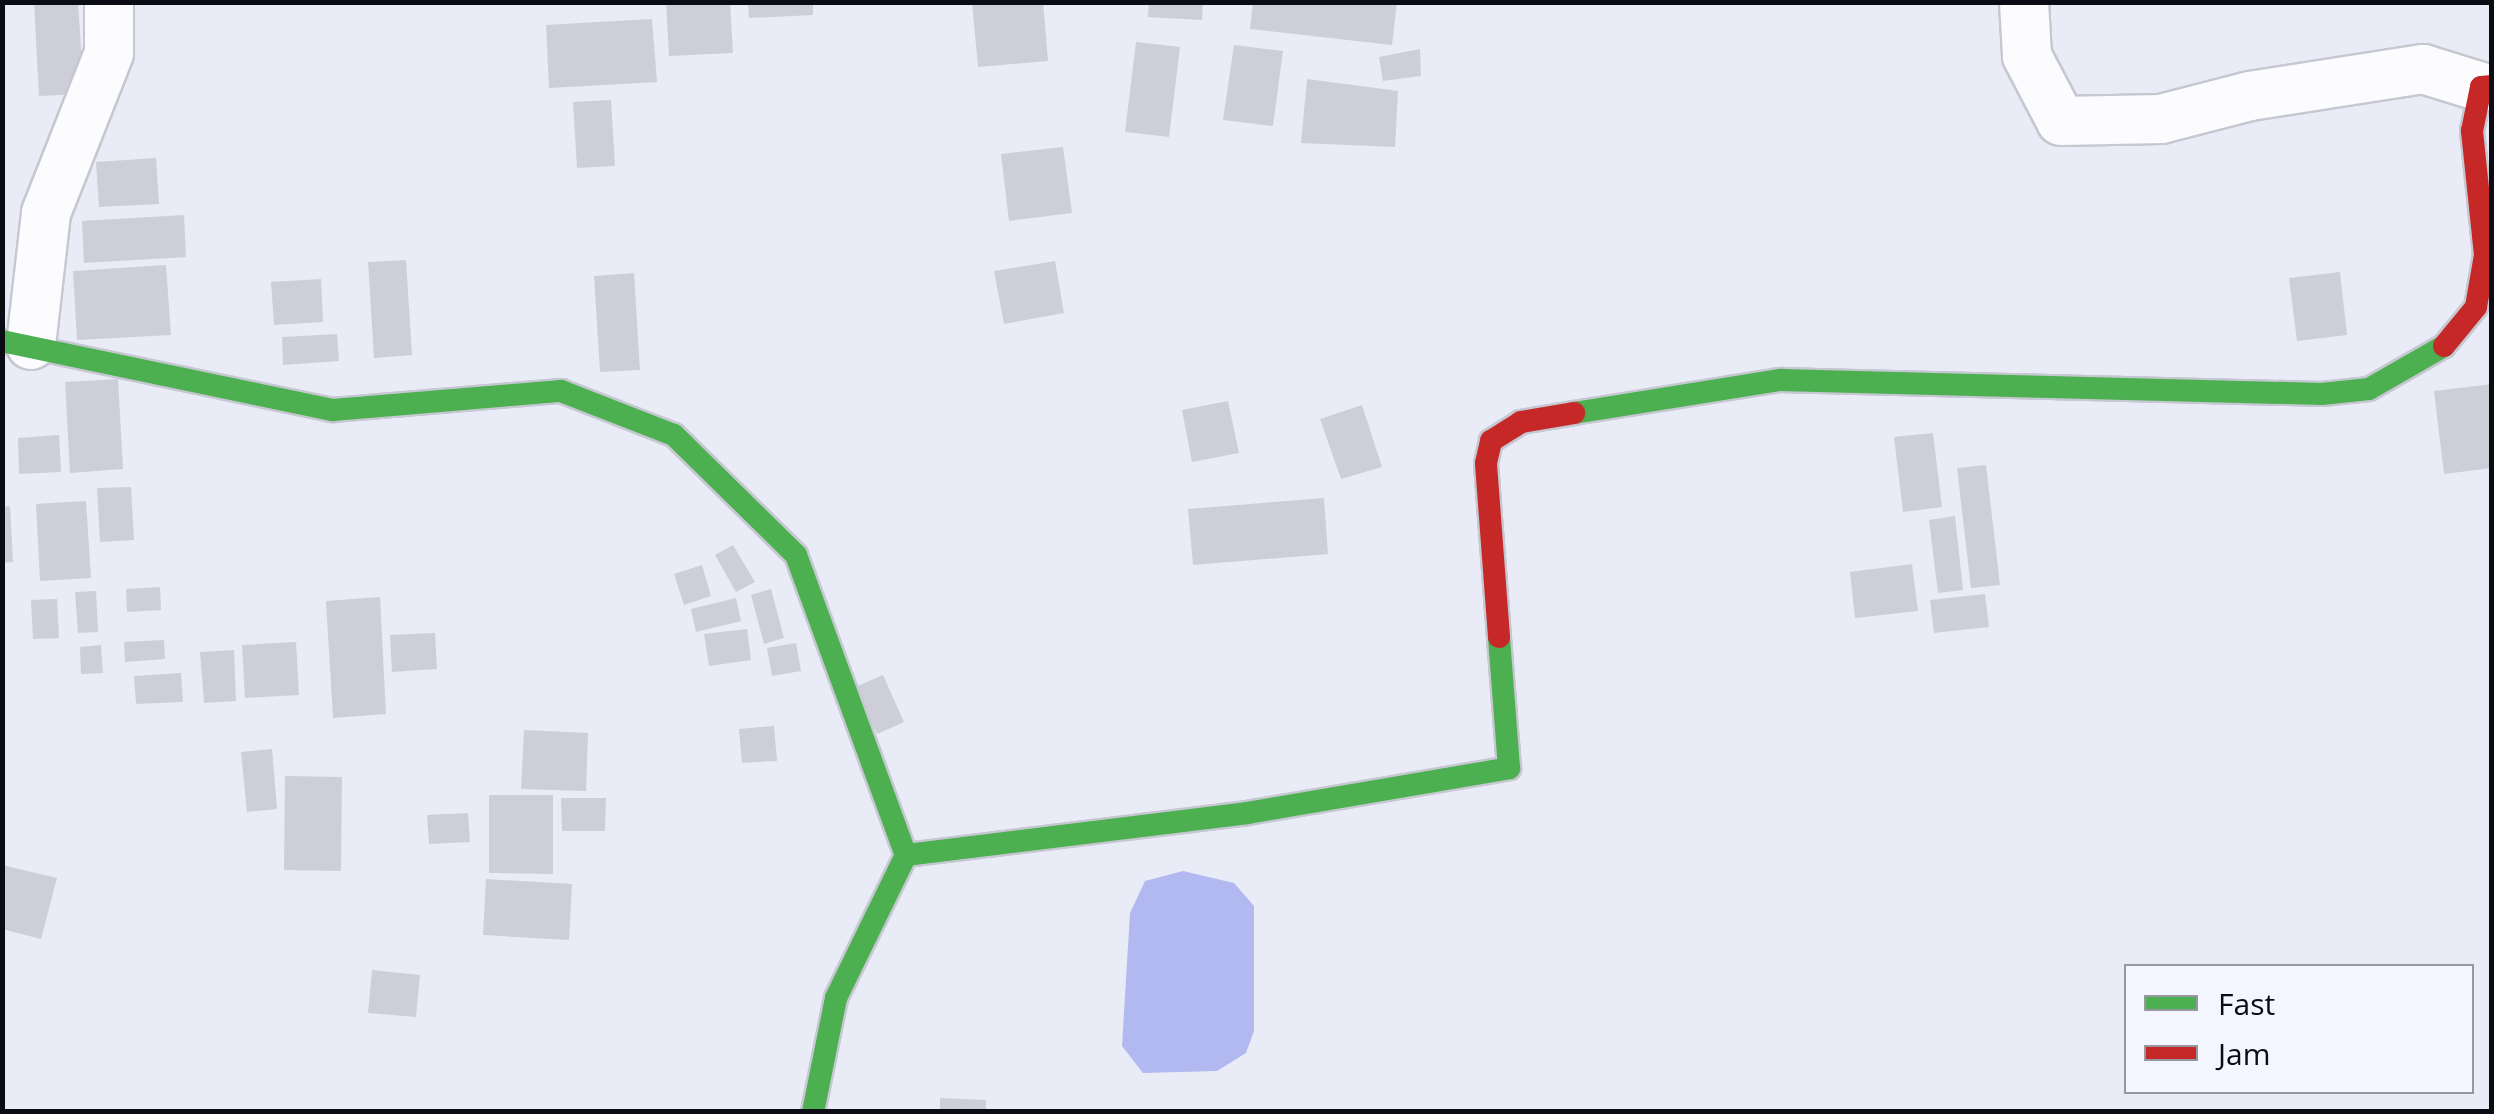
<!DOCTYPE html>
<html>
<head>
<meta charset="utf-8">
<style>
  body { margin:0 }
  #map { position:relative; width:2494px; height:1114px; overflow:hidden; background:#e9ebf6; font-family:"Open Sans",sans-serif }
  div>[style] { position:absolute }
  .water>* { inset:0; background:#b2b9f0 }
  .building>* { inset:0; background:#cdced8 }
  .roads { filter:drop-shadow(2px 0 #c6c8d1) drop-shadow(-2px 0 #c6c8d1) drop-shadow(0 2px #c6c8d1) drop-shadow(0 -2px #c6c8d1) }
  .street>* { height:48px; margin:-24px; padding:0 24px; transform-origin:24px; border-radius:24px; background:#fcfcfe }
  .fast>* { height:22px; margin:-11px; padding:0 11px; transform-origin:11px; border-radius:11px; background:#4caf50 }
  .jam>* { height:22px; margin:-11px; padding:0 11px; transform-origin:11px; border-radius:11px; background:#c62828 }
  span { translate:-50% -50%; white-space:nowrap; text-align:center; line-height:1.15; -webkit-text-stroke:9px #f3f5ff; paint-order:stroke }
  .frame { position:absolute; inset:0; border:5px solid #0a0b13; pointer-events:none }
  .legend { position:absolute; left:2124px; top:964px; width:350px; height:130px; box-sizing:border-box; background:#f3f5ff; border:2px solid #9697a1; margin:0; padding:12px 18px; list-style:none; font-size:30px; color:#0a0b13 }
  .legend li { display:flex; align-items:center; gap:20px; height:50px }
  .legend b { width:50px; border:2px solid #9697a1 }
</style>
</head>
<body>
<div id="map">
  <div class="water">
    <div style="clip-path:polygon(1183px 871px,1234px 883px,1254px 906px,1254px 1031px,1246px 1053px,1217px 1071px,1143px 1073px,1122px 1046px,1130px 913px,1145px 881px)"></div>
  </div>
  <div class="building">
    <div style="clip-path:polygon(34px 2px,78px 2px,84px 94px,39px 96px)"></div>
    <div style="clip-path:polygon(666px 2px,730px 2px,733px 53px,669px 56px)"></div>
    <div style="clip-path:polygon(748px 2px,813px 2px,813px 15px,749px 18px)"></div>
    <div style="clip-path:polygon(972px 2px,1043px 2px,1048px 61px,978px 67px)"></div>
    <div style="clip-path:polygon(1149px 2px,1203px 2px,1202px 20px,1148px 17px)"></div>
    <div style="clip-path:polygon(1253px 2px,1397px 2px,1392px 45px,1250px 29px)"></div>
    <div style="clip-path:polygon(652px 19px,657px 82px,549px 88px,546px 25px)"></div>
    <div style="clip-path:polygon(1136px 42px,1180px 47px,1169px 137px,1125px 132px)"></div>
    <div style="clip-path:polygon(1234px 45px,1283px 51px,1273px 126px,1223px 120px)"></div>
    <div style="clip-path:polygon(1420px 49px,1421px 76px,1383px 81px,1379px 57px)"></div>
    <div style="clip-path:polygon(1307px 79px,1398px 91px,1395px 147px,1301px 143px)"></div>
    <div style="clip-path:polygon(611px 100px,615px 166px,577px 168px,573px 102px)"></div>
    <div style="clip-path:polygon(1063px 147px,1072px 213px,1009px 221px,1001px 154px)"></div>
    <div style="clip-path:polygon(156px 158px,159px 204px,99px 207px,96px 162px)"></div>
    <div style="clip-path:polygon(184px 215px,186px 257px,84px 263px,82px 221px)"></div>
    <div style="clip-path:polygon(406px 260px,412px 355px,374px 358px,368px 262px)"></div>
    <div style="clip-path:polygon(1055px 261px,1064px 313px,1004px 324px,994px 271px)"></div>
    <div style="clip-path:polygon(166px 265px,171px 335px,77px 340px,73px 271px)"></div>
    <div style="clip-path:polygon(2340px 272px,2347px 335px,2297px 341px,2289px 278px)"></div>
    <div style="clip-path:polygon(634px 273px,640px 370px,600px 372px,594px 276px)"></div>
    <div style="clip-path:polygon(321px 279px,323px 322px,274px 325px,271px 282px)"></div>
    <div style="clip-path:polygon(337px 334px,339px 361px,283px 365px,282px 337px)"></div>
    <div style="clip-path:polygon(118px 379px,123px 469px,70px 473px,65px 382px)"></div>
    <div style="clip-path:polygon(2492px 384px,2492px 468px,2444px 474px,2434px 391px)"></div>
    <div style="clip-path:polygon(1228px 401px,1239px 453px,1192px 462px,1182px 410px)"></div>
    <div style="clip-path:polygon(1362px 405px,1382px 467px,1341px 479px,1320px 419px)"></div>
    <div style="clip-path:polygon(1933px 433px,1942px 507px,1903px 512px,1894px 437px)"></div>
    <div style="clip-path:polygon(59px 435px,61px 472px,19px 474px,18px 438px)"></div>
    <div style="clip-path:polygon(1986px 465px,2000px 585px,1971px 588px,1957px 468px)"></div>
    <div style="clip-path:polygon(131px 487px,134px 540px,100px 542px,97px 488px)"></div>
    <div style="clip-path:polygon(1324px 498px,1328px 554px,1193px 565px,1188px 509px)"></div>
    <div style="clip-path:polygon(86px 501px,91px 578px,40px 581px,36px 504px)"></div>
    <div style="clip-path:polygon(10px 506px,13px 562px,2px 563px,2px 507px)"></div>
    <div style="clip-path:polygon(1955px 516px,1963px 590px,1938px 593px,1929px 520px)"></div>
    <div style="clip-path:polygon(733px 545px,755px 582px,736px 592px,715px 555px)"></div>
    <div style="clip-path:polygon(1912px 564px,1918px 611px,1855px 618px,1850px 572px)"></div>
    <div style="clip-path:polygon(702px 565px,711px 596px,684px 605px,674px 574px)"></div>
    <div style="clip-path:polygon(160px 587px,161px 610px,127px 612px,126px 589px)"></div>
    <div style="clip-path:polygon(771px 589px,784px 638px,764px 644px,751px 595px)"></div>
    <div style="clip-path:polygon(96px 591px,98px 632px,78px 633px,75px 592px)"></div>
    <div style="clip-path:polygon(1985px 594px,1989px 627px,1934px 633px,1930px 600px)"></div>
    <div style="clip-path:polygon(380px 597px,386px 714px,333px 718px,326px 601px)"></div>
    <div style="clip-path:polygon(736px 598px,741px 621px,696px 632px,691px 609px)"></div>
    <div style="clip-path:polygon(57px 599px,59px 638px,33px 639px,31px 600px)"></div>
    <div style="clip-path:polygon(747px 629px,751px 660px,709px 666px,704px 634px)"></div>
    <div style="clip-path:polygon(435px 633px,437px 669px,392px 672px,390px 635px)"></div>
    <div style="clip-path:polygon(164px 640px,165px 659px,125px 662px,124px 642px)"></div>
    <div style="clip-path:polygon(296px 642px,299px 695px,245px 698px,242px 645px)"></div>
    <div style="clip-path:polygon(796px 643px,801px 671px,772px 676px,767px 648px)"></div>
    <div style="clip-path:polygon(101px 645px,103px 673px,81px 674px,80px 647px)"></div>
    <div style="clip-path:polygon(234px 650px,236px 701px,204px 703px,200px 652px)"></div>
    <div style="clip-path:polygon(181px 673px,183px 702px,136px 704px,134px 676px)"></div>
    <div style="clip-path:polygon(883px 675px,904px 722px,877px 734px,855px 687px)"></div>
    <div style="clip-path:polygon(774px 726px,777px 761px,742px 763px,739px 729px)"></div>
    <div style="clip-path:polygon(524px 730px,588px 733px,586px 791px,521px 789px)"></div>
    <div style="clip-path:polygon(272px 749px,277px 809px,247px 812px,241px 752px)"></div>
    <div style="clip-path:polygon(285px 776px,342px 777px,341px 871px,284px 870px)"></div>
    <div style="clip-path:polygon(489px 795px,553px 795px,553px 874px,489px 873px)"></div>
    <div style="clip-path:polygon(561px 798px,606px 798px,605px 831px,562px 831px)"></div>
    <div style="clip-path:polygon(468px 813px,470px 842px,429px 844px,427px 815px)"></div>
    <div style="clip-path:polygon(2px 865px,57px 878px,41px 939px,2px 929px)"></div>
    <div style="clip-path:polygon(486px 879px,572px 884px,569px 940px,483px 935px)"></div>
    <div style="clip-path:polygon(372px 970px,420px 975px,416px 1017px,368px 1013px)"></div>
    <div style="clip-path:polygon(940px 1098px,986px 1100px,986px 1112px,940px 1112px)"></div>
  </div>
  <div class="roads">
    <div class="street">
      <div style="left:2024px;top:2px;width:54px;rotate:86.8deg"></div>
      <div style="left:2027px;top:56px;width:73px;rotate:62.4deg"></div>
      <div style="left:2061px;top:121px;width:100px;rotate:-1.1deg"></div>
      <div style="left:2161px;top:119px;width:92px;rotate:-14.5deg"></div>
      <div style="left:2250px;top:96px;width:175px;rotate:-8.9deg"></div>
      <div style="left:2423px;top:69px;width:61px;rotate:17.2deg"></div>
      <div style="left:31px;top:345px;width:133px;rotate:-83.5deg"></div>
      <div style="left:46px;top:213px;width:172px;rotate:-68.5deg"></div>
      <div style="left:109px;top:53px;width:51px;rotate:-90deg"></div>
    </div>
    <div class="fast">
      <div style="left:2px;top:341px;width:338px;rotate:11.8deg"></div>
      <div style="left:333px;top:410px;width:229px;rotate:-4.8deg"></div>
      <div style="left:561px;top:391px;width:121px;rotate:21.3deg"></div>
      <div style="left:674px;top:435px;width:171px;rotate:44.5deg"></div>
      <div style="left:796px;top:555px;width:320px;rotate:69.9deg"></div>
      <div style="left:906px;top:855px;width:159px;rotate:116.1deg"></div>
      <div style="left:836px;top:998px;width:116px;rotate:101.4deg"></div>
      <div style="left:1574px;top:413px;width:209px;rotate:-9.1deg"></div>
      <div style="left:1780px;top:380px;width:542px;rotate:1.48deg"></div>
      <div style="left:2322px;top:394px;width:47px;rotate:-6.1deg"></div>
      <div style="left:2369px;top:389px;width:86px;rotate:-29.8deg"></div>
      <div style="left:906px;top:855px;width:344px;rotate:-7deg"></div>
      <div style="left:1247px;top:813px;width:266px;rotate:-9.7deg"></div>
      <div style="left:1509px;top:768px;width:131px;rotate:-94.4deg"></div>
    </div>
    <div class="jam">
      <div style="left:2444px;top:346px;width:50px;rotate:-50.6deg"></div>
      <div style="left:2476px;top:307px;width:53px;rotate:-80.2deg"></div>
      <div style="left:2485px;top:255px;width:125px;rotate:-96deg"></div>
      <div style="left:2472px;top:131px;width:45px;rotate:-78.4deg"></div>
      <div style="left:2481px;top:87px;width:11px;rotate:-5deg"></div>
      <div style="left:1499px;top:637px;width:174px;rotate:-94.3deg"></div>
      <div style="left:1486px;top:463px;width:23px;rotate:-77deg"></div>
      <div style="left:1491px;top:441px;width:36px;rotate:-32deg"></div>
      <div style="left:1521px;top:422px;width:54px;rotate:-9.6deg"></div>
    </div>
  </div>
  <div class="frame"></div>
  <ul class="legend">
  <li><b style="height:12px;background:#4caf50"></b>Fast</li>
  <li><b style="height:12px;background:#c62828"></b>Jam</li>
  </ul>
</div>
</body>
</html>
